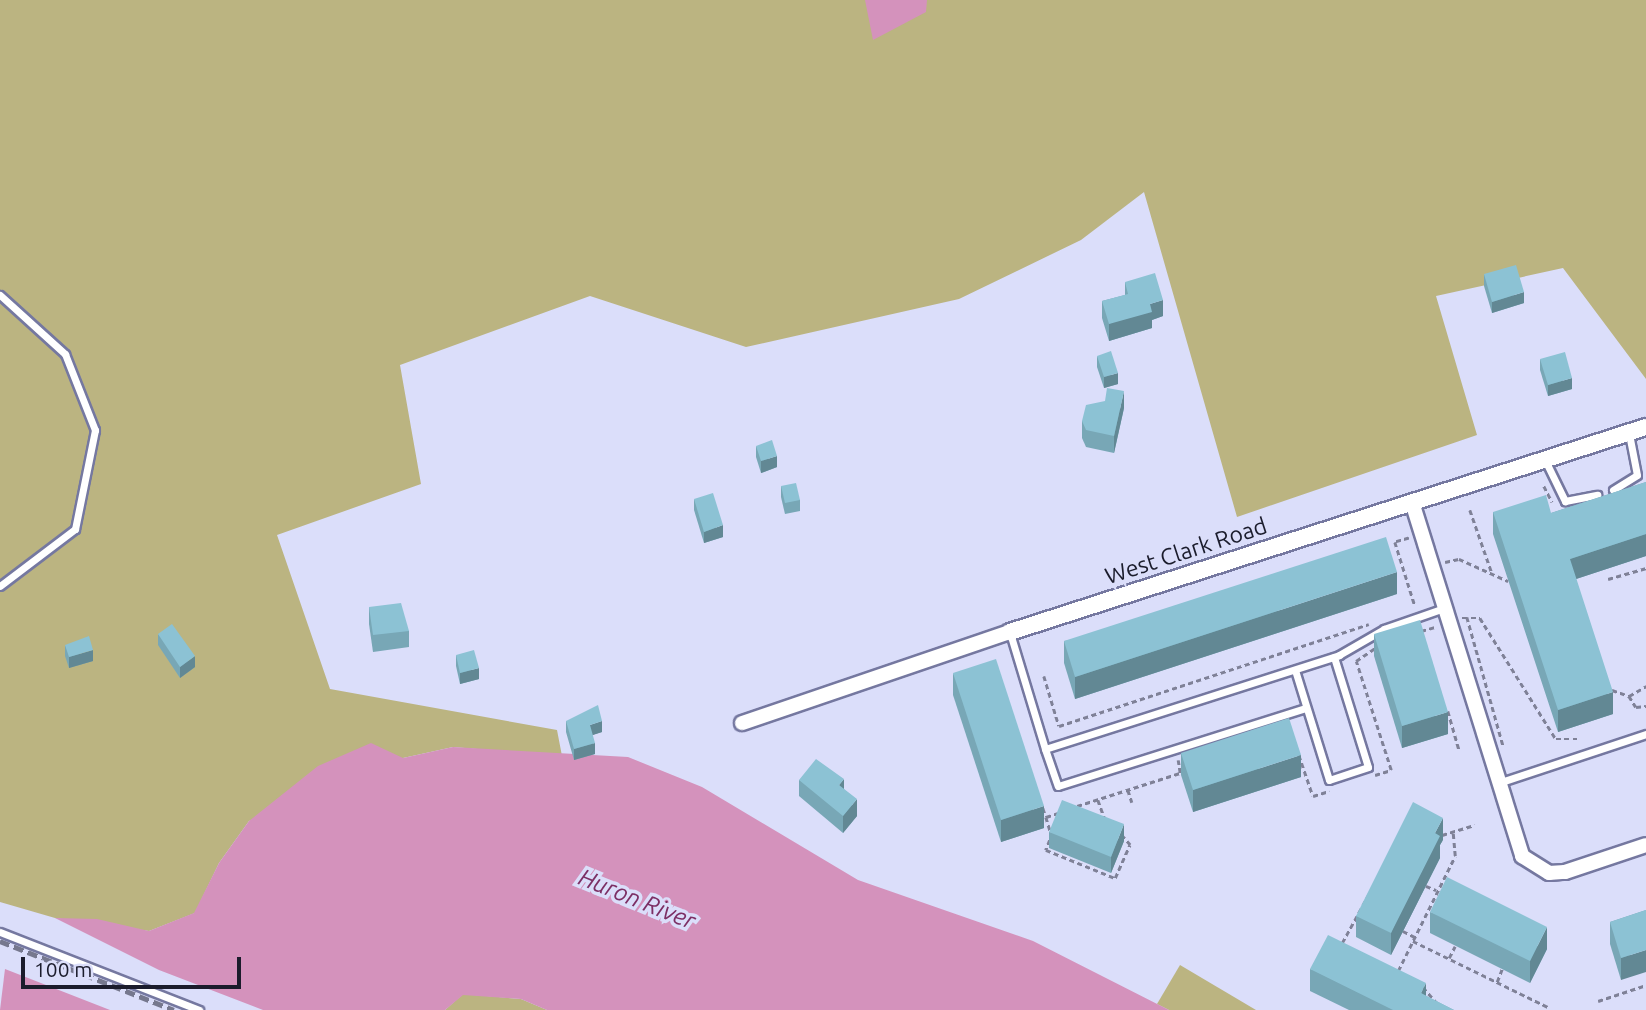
<!DOCTYPE html>
<html>
<head>
<meta charset="utf-8">
<style>
  body { margin:0 }
  #map { position:relative; width:1646px; height:1010px; overflow:hidden; background:#dbdefa; font-family:Ubuntu,sans-serif }
  div>[style] { position:absolute }
  .green>* { inset:0; background:#bbb481 }
  .water>* { inset:0; background:#d492bc }
  .path>* { height:2.5px; margin-top:-1.25px; transform-origin:0; background:repeating-linear-gradient(90deg,#7f8197 0 5px,transparent 0 8.5px) }
  .roads { filter:drop-shadow(2px 0 #7578a0) drop-shadow(-2px 0 #7578a0) drop-shadow(0 2px #7578a0) drop-shadow(0 -2px #7578a0) }
  .service>* { height:7px; margin:-3.5px; padding:0 3.5px; transform-origin:3.5px; border-radius:3.5px; background:#fff }
  .minor>* { height:14px; margin:-7px; padding:0 7px; transform-origin:7px; border-radius:7px; background:#fff }
  .tertiary>* { height:16px; margin:-8px; padding:0 8px; transform-origin:8px; border-radius:8px; background:#fff }
  .rail>* { height:4.5px; margin-top:-2.25px; transform-origin:0; background:repeating-linear-gradient(90deg,#76788e 0 10px,transparent 0 15px) }
  .wall>* { inset:0; background:#78a7b6 }
  .shaded-wall>* { inset:0; background:#628894 }
  .building>* { inset:0; background:#8cc2d4 }
  span { translate:-50% -50%; white-space:nowrap; text-align:center; line-height:1.15; -webkit-text-stroke:7px #dbdefa; paint-order:stroke }
  .street-label { font-size:23px; color:#1b1c2c }
  .water-label { font-size:24px; color:#7c2f65; font-style:italic }
  .scale { position:absolute; left:21px; top:957px; width:220px; height:32px; box-sizing:border-box; border:4px solid #1b1c2c; border-top:0; padding-left:9px; font-size:21px; line-height:24px; white-space:nowrap; color:#1b1c2c; -webkit-text-stroke:5px #dbdefa; paint-order:stroke }
</style>
</head>
<body>
<div id="map">
  <div class="green">
    <div style="clip-path:polygon(0 0,1646px 0,1646px 379px,1563px 268px,1436px 296px,1477px 435px,1237px 517px,1144px 192px,1081px 240px,959px 299px,746px 347px,590px 296px,400px 365px,421px 484px,277px 535px,330px 689px,557px 730px,562px 756px,453px 747px,403px 758px,249px 821px,219px 863px,195px 913px,149px 931px,55px 918px,0 902px)"></div>
    <div style="clip-path:polygon(1180px 965px,1256px 1010px,1169px 1010px,1157px 1004px)"></div>
    <div style="clip-path:polygon(463px 994px,521px 999px,547px 1010px,445px 1010px)"></div>
  </div>
  <div class="water">
    <div style="clip-path:polygon(865px 0,927px 0,926px 12px,873px 40px)"></div>
    <div style="clip-path:polygon(371px 743px,403px 758px,453px 747px,628px 757px,702px 787px,858px 880px,1033px 941px,1169px 1010px,547px 1010px,521px 999px,463px 995px,445px 1010px,263px 1010px,159px 970px,55px 918px,97px 919px,149px 931px,194px 913px,219px 863px,249px 821px,318px 766px)"></div>
    <div style="clip-path:polygon(5px 969px,110px 1010px,0 1010px)"></div>
  </div>
  <div class="path">
    <div style="left:1544px;top:486px;width:18px;rotate:63deg"></div>
    <div style="left:1470px;top:510px;width:67px;rotate:70.8deg"></div>
    <div style="left:1409px;top:538px;width:15px;rotate:164deg"></div>
    <div style="left:1395px;top:542px;width:67px;rotate:72.6deg"></div>
    <div style="left:1445px;top:562px;width:14px;rotate:-12deg"></div>
    <div style="left:1459px;top:559px;width:54px;rotate:24.2deg"></div>
    <div style="left:1608px;top:579px;width:40px;rotate:-16deg"></div>
    <div style="left:1467px;top:617px;width:133px;rotate:74.3deg"></div>
    <div style="left:1462px;top:618px;width:18px"></div>
    <div style="left:1480px;top:618px;width:143px;rotate:57.9deg"></div>
    <div style="left:1556px;top:739px;width:21px"></div>
    <div style="left:1421px;top:631px;width:15px;rotate:-16deg"></div>
    <div style="left:1044px;top:676px;width:52px;rotate:73.3deg"></div>
    <div style="left:1059px;top:726px;width:326px;rotate:-18.2deg"></div>
    <div style="left:1612px;top:690px;width:18px;rotate:19deg"></div>
    <div style="left:1629px;top:696px;width:20px;rotate:-30deg"></div>
    <div style="left:1629px;top:696px;width:13px;rotate:58deg"></div>
    <div style="left:1636px;top:707px;width:10px;rotate:-6deg"></div>
    <div style="left:1448px;top:711px;width:40px;rotate:74deg"></div>
    <div style="left:1299px;top:755px;width:43px;rotate:71.1deg"></div>
    <div style="left:1313px;top:796px;width:17px;rotate:-17deg"></div>
    <div style="left:1375px;top:775px;width:17px;rotate:-17deg"></div>
    <div style="left:1391px;top:770px;width:114px;rotate:-107.8deg"></div>
    <div style="left:1356px;top:661px;width:23px;rotate:-34deg"></div>
    <div style="left:1128px;top:790px;width:13px;rotate:72deg"></div>
    <div style="left:1098px;top:800px;width:20px;rotate:70deg"></div>
    <div style="left:1077px;top:806px;width:108px;rotate:-17.8deg"></div>
    <div style="left:1180px;top:773px;width:13px;rotate:-99deg"></div>
    <div style="left:1043px;top:808px;width:9px;rotate:72deg"></div>
    <div style="left:1046px;top:817px;width:13px;rotate:-18deg"></div>
    <div style="left:1046px;top:817px;width:14px;rotate:73deg"></div>
    <div style="left:1442px;top:835px;width:34px;rotate:-17deg"></div>
    <div style="left:1050px;top:840px;width:11px;rotate:112deg"></div>
    <div style="left:1046px;top:850px;width:74px;rotate:22.1deg"></div>
    <div style="left:1115px;top:878px;width:36px;rotate:-66deg"></div>
    <div style="left:1130px;top:845px;width:11px;rotate:-131deg"></div>
    <div style="left:1426px;top:886px;width:11px;rotate:22deg"></div>
    <div style="left:1403px;top:931px;width:13px;rotate:27deg"></div>
    <div style="left:1413px;top:941px;width:150px;rotate:26.1deg"></div>
    <div style="left:1342px;top:943px;width:94px;rotate:-61.2deg"></div>
    <div style="left:1449px;top:958px;width:13px;rotate:-63deg"></div>
    <div style="left:1398px;top:971px;width:128px;rotate:-63.6deg"></div>
    <div style="left:1455px;top:856px;width:24px;rotate:-95deg"></div>
    <div style="left:1497px;top:982px;width:14px;rotate:-69deg"></div>
    <div style="left:1423px;top:987px;width:30px;rotate:49deg"></div>
    <div style="left:1598px;top:1001px;width:51px;rotate:-18.4deg"></div>
  </div>
  <div class="roads">
    <div class="service">
      <div style="left:0;top:295px;width:88px;rotate:42.2deg"></div>
      <div style="left:65px;top:354px;width:82px;rotate:68.5deg"></div>
      <div style="left:95px;top:430px;width:101px;rotate:101.4deg"></div>
      <div style="left:75px;top:529px;width:94px;rotate:142.8deg"></div>
      <div style="left:1545px;top:460px;width:46px;rotate:64deg"></div>
      <div style="left:1565px;top:501px;width:33px;rotate:-11deg"></div>
      <div style="left:1613px;top:490px;width:28px;rotate:-32deg"></div>
      <div style="left:1637px;top:475px;width:42px;rotate:-101deg"></div>
      <div style="left:1010px;top:633px;width:121px;rotate:73.2deg"></div>
      <div style="left:1045px;top:749px;width:309px;rotate:-17.7deg"></div>
      <div style="left:1339px;top:655px;width:52px;rotate:-30deg"></div>
      <div style="left:1384px;top:629px;width:64px;rotate:-19.3deg"></div>
      <div style="left:1295px;top:670px;width:115px;rotate:72.8deg"></div>
      <div style="left:1329px;top:780px;width:41px;rotate:-18.4deg"></div>
      <div style="left:1368px;top:767px;width:115px;rotate:-107.2deg"></div>
      <div style="left:1045px;top:749px;width:39px;rotate:71deg"></div>
      <div style="left:1058px;top:786px;width:260px;rotate:-17.5deg"></div>
      <div style="left:1498px;top:783px;width:156px;rotate:-18.3deg"></div>
      <div style="left:0;top:932px;width:214px;rotate:21.4deg"></div>
    </div>
    <div class="minor">
      <div style="left:1412px;top:502px;width:371px;rotate:72.7deg"></div>
      <div style="left:1522px;top:856px;width:32px;rotate:32deg"></div>
      <div style="left:1549px;top:873px;width:16px;rotate:-4deg"></div>
      <div style="left:1565px;top:872px;width:85px;rotate:-18.4deg"></div>
      <div style="left:742px;top:723px;width:283px;rotate:-18.8deg"></div>
    </div>
    <div class="tertiary">
      <div style="left:1010px;top:632px;width:668px;rotate:-17.87deg"></div>
    </div>
  </div>
  <div class="rail">
    <div style="left:0;top:941px;width:187px;rotate:21.6deg"></div>
  </div>
  <div class="wall">
    <div style="clip-path:polygon(1484px 274px,1524px 303px,1492px 313px,1484px 286px)"></div>
    <div style="clip-path:polygon(1125px 282px,1163px 316px,1152px 320px,1152px 328px,1109px 341px,1102px 318px,1102px 301px,1125px 295px)"></div>
    <div style="clip-path:polygon(1097px 356px,1118px 384px,1104px 388px,1097px 367px)"></div>
    <div style="clip-path:polygon(1540px 359px,1572px 389px,1548px 396px,1540px 370px)"></div>
    <div style="clip-path:polygon(1124px 408px,1114px 453px,1086px 447px,1082px 438px,1082px 421px)"></div>
    <div style="clip-path:polygon(756px 446px,777px 467px,761px 473px,756px 457px)"></div>
    <div style="clip-path:polygon(1646px 482px,1646px 556px,1576px 579px,1613px 714px,1558px 732px,1493px 534px,1493px 512px,1551px 513px)"></div>
    <div style="clip-path:polygon(781px 486px,800px 500px,800px 511px,785px 514px,781px 497px)"></div>
    <div style="clip-path:polygon(694px 499px,723px 537px,704px 543px,694px 510px)"></div>
    <div style="clip-path:polygon(1397px 594px,1075px 699px,1064px 663px,1064px 641px)"></div>
    <div style="clip-path:polygon(369px 607px,409px 631px,409px 647px,373px 652px,369px 624px)"></div>
    <div style="clip-path:polygon(158px 634px,195px 667px,180px 678px,158px 645px)"></div>
    <div style="clip-path:polygon(1374px 634px,1448px 734px,1402px 748px,1374px 656px)"></div>
    <div style="clip-path:polygon(65px 645px,93px 661px,69px 668px,65px 656px)"></div>
    <div style="clip-path:polygon(456px 655px,479px 679px,460px 684px,456px 666px)"></div>
    <div style="clip-path:polygon(953px 673px,1044px 828px,1001px 842px,953px 695px)"></div>
    <div style="clip-path:polygon(566px 721px,602px 732px,592px 735px,595px 754px,574px 760px,566px 732px)"></div>
    <div style="clip-path:polygon(1181px 753px,1301px 777px,1193px 812px,1181px 775px)"></div>
    <div style="clip-path:polygon(799px 780px,844px 789px,857px 816px,843px 833px,799px 796px)"></div>
    <div style="clip-path:polygon(1049px 832px,1124px 841px,1111px 873px,1049px 848px)"></div>
    <div style="clip-path:polygon(1443px 840px,1440px 845px,1440px 858px,1391px 955px,1356px 937px,1356px 916px)"></div>
    <div style="clip-path:polygon(1646px 910px,1621px 980px,1610px 944px,1610px 922px)"></div>
    <div style="clip-path:polygon(1430px 912px,1547px 949px,1530px 983px,1430px 933px)"></div>
    <div style="clip-path:polygon(1310px 969px,1426px 996px,1454px 1010px,1349px 1010px,1310px 991px)"></div>
  </div>
  <div class="shaded-wall">
    <div style="clip-path:polygon(1524px 292px,1524px 303px,1492px 313px,1492px 302px)"></div>
    <div style="clip-path:polygon(1163px 300px,1163px 316px,1152px 320px,1152px 328px,1109px 341px,1109px 324px,1150px 304px)"></div>
    <div style="clip-path:polygon(1118px 373px,1118px 384px,1104px 388px,1104px 377px)"></div>
    <div style="clip-path:polygon(1572px 378px,1572px 389px,1548px 396px,1548px 385px)"></div>
    <div style="clip-path:polygon(1124px 391px,1124px 408px,1114px 453px,1114px 436px)"></div>
    <div style="clip-path:polygon(777px 456px,777px 467px,761px 473px,761px 461px)"></div>
    <div style="clip-path:polygon(723px 525px,723px 537px,704px 543px,704px 532px)"></div>
    <div style="clip-path:polygon(1646px 534px,1646px 556px,1570px 581px,1570px 559px)"></div>
    <div style="clip-path:polygon(1397px 572px,1397px 594px,1075px 699px,1075px 677px)"></div>
    <div style="clip-path:polygon(93px 650px,93px 661px,69px 668px,69px 657px)"></div>
    <div style="clip-path:polygon(195px 656px,195px 667px,180px 678px,180px 667px)"></div>
    <div style="clip-path:polygon(479px 668px,479px 679px,460px 684px,460px 673px)"></div>
    <div style="clip-path:polygon(1613px 692px,1613px 714px,1558px 732px,1558px 710px)"></div>
    <div style="clip-path:polygon(1448px 712px,1448px 734px,1402px 748px,1402px 726px)"></div>
    <div style="clip-path:polygon(602px 721px,602px 732px,590px 736px,590px 725px)"></div>
    <div style="clip-path:polygon(595px 743px,595px 754px,574px 760px,574px 749px)"></div>
    <div style="clip-path:polygon(1301px 755px,1301px 777px,1193px 812px,1193px 790px)"></div>
    <div style="clip-path:polygon(844px 779px,844px 796px,839px 785px)"></div>
    <div style="clip-path:polygon(857px 799px,857px 816px,843px 833px,843px 816px)"></div>
    <div style="clip-path:polygon(1044px 806px,1044px 828px,1001px 842px,1001px 820px)"></div>
    <div style="clip-path:polygon(1443px 818px,1443px 840px,1440px 845px,1440px 858px,1391px 955px,1391px 933px,1435px 833px)"></div>
    <div style="clip-path:polygon(1124px 824px,1124px 841px,1111px 873px,1111px 857px)"></div>
    <div style="clip-path:polygon(1547px 927px,1547px 949px,1530px 983px,1530px 961px)"></div>
    <div style="clip-path:polygon(1646px 950px,1646px 972px,1621px 980px,1621px 958px)"></div>
    <div style="clip-path:polygon(1426px 983px,1426px 1005px,1421px 993px)"></div>
  </div>
  <div class="building">
    <div style="clip-path:polygon(1516px 265px,1524px 292px,1492px 302px,1484px 274px)"></div>
    <div style="clip-path:polygon(1155px 273px,1163px 300px,1150px 304px,1152px 312px,1109px 324px,1102px 301px,1128px 294px,1125px 282px)"></div>
    <div style="clip-path:polygon(1111px 351px,1118px 373px,1104px 377px,1097px 356px)"></div>
    <div style="clip-path:polygon(1565px 352px,1572px 378px,1548px 385px,1540px 359px)"></div>
    <div style="clip-path:polygon(1107px 388px,1124px 391px,1114px 436px,1086px 430px,1082px 421px,1086px 405px,1105px 401px)"></div>
    <div style="clip-path:polygon(772px 440px,777px 456px,761px 461px,756px 446px)"></div>
    <div style="clip-path:polygon(1646px 482px,1646px 534px,1570px 559px,1613px 692px,1558px 710px,1493px 512px,1546px 495px,1551px 513px)"></div>
    <div style="clip-path:polygon(796px 483px,800px 500px,785px 503px,781px 486px)"></div>
    <div style="clip-path:polygon(713px 493px,723px 525px,704px 532px,694px 499px)"></div>
    <div style="clip-path:polygon(1386px 537px,1397px 572px,1075px 677px,1064px 641px)"></div>
    <div style="clip-path:polygon(401px 603px,409px 631px,373px 635px,369px 607px)"></div>
    <div style="clip-path:polygon(1420px 620px,1448px 712px,1402px 726px,1374px 634px)"></div>
    <div style="clip-path:polygon(172px 624px,195px 656px,180px 667px,158px 634px)"></div>
    <div style="clip-path:polygon(89px 636px,93px 650px,69px 657px,65px 645px)"></div>
    <div style="clip-path:polygon(474px 650px,479px 668px,460px 673px,456px 655px)"></div>
    <div style="clip-path:polygon(996px 659px,1044px 806px,1001px 820px,953px 673px)"></div>
    <div style="clip-path:polygon(598px 705px,602px 721px,590px 725px,595px 743px,574px 749px,566px 721px)"></div>
    <div style="clip-path:polygon(1289px 718px,1301px 755px,1193px 790px,1181px 753px)"></div>
    <div style="clip-path:polygon(816px 759px,844px 779px,839px 785px,857px 799px,843px 816px,799px 780px)"></div>
    <div style="clip-path:polygon(1062px 800px,1124px 824px,1111px 857px,1049px 832px)"></div>
    <div style="clip-path:polygon(1413px 802px,1443px 818px,1435px 833px,1440px 836px,1391px 933px,1356px 916px)"></div>
    <div style="clip-path:polygon(1447px 877px,1547px 927px,1530px 961px,1430px 912px)"></div>
    <div style="clip-path:polygon(1646px 910px,1646px 950px,1621px 958px,1610px 922px)"></div>
    <div style="clip-path:polygon(1328px 935px,1426px 983px,1421px 993px,1454px 1010px,1393px 1010px,1310px 969px)"></div>
  </div>
  <div class="street-label">
    <span style="left:1186px;top:551px;rotate:-18deg">West Clark Road</span>
  </div>
  <div class="water-label">
    <span style="left:637px;top:899px;rotate:22deg">Huron River</span>
  </div>
  <div class="scale">100 m</div>
</div>
</body>
</html>
